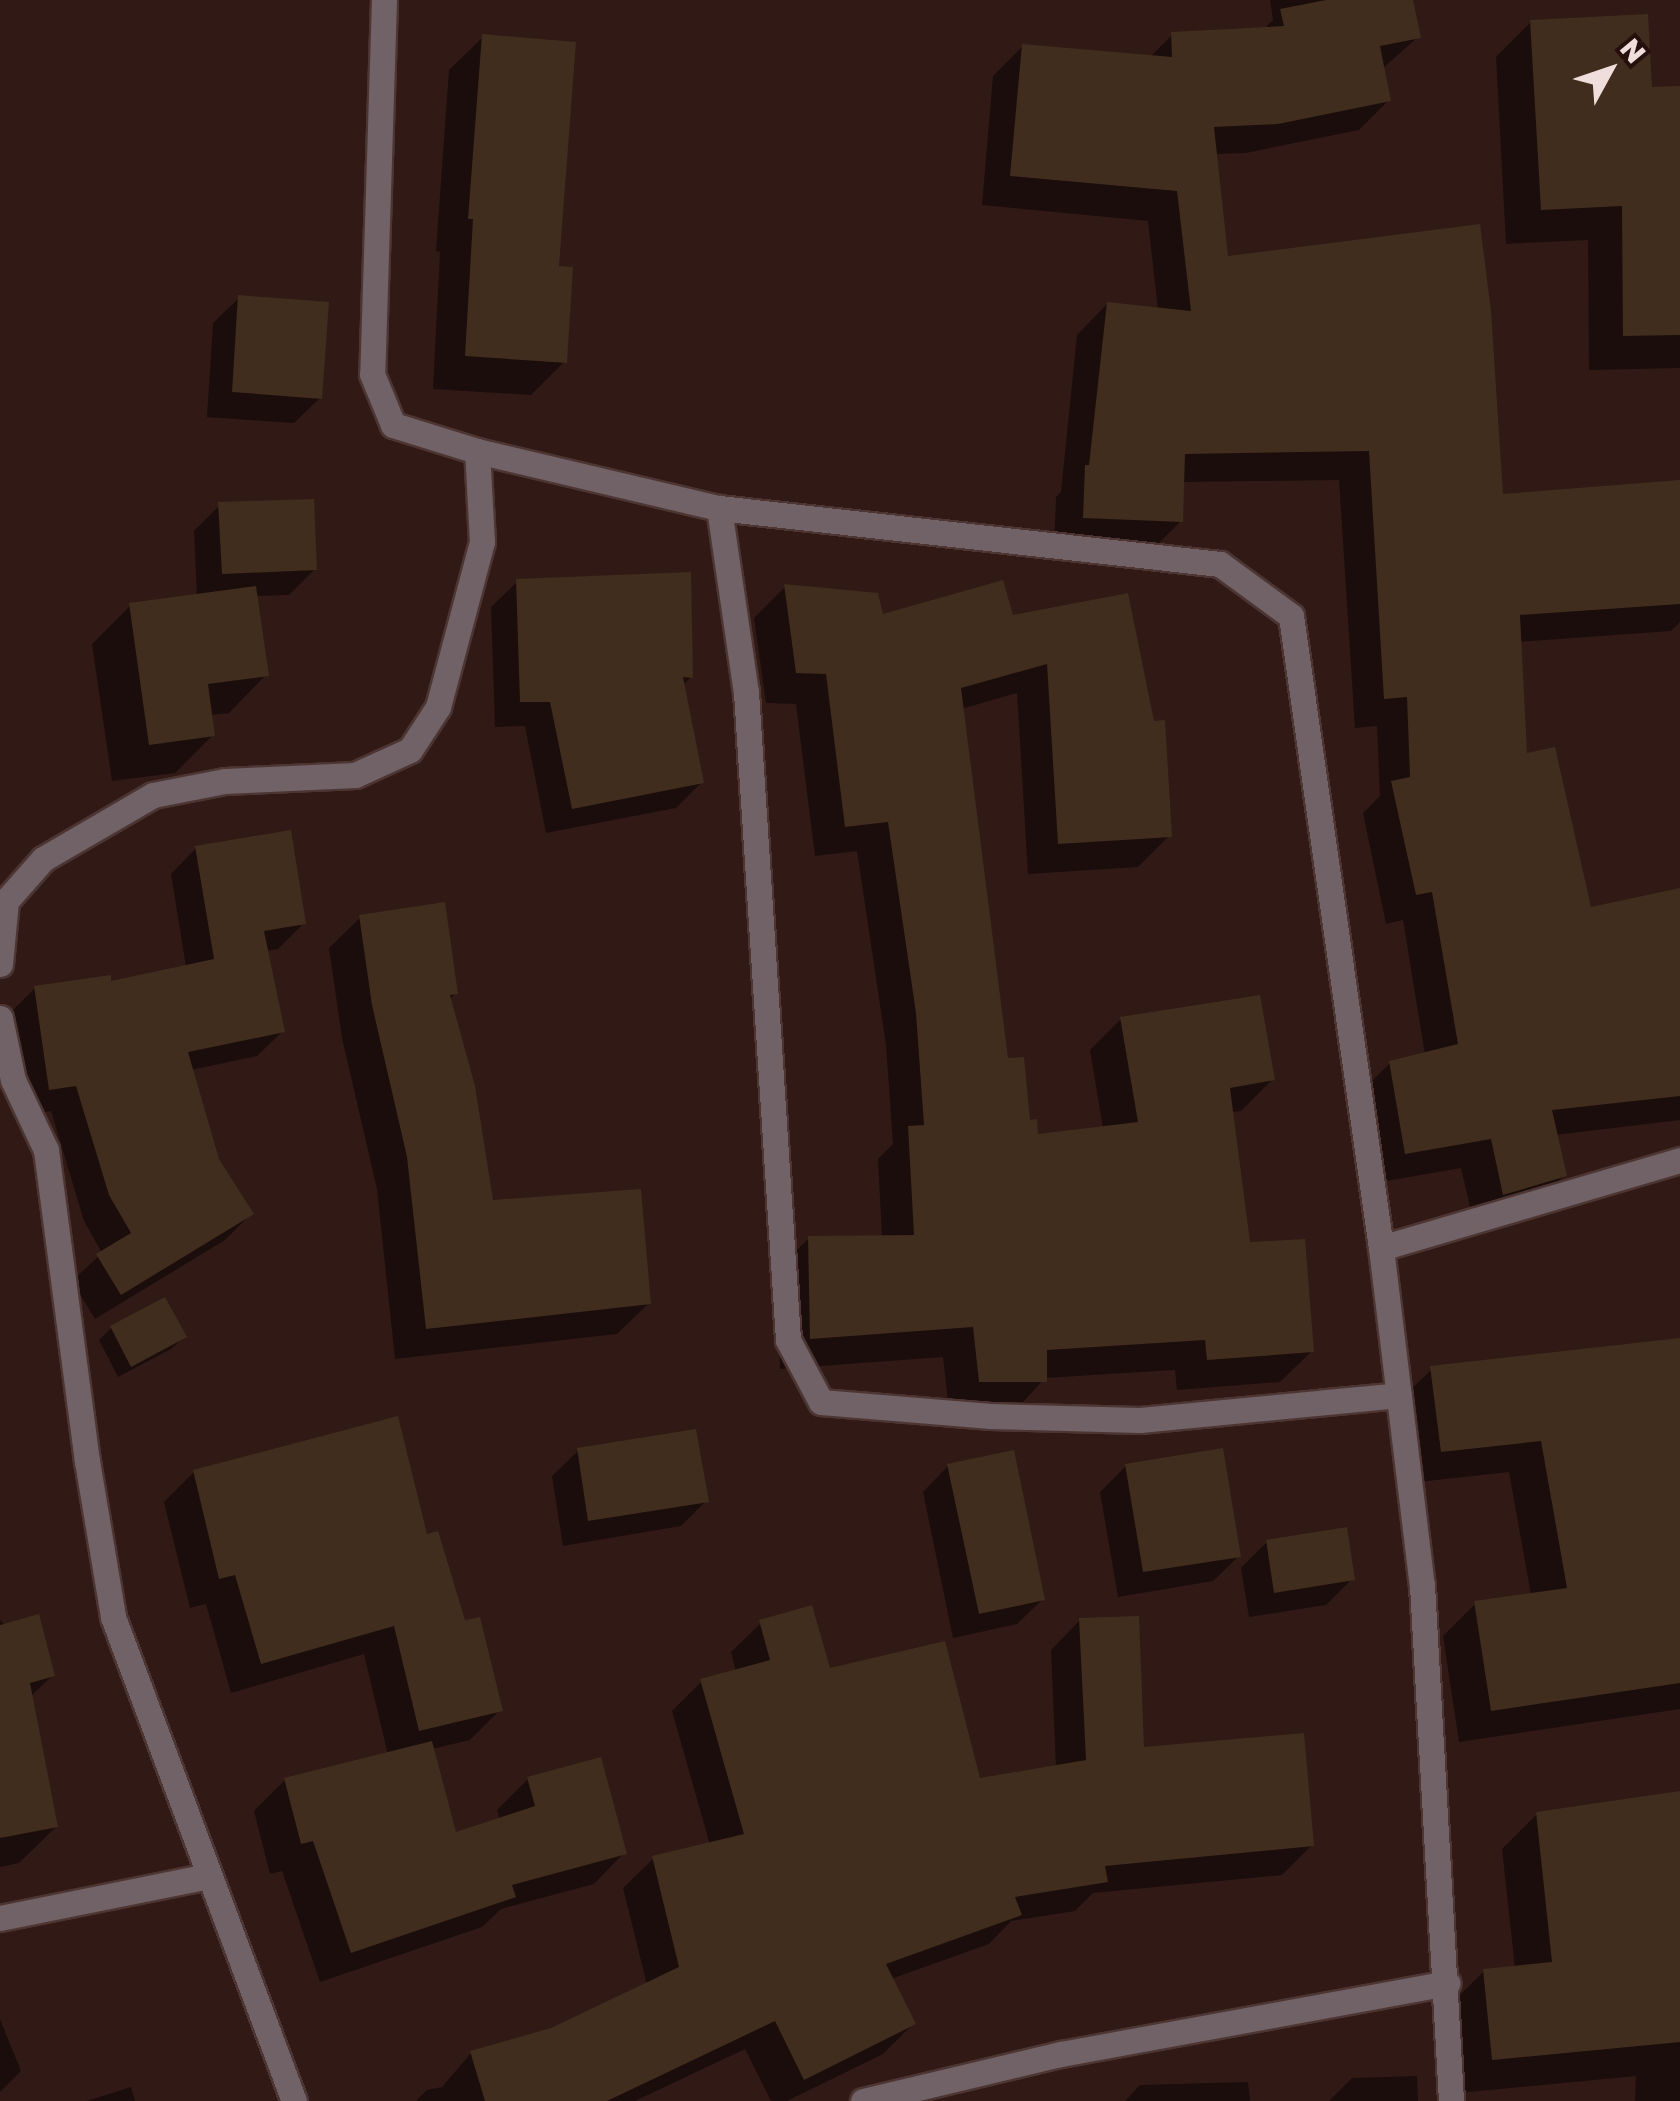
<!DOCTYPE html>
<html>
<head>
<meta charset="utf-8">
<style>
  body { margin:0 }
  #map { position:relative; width:1680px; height:2101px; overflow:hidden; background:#311916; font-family:"Golos Text",sans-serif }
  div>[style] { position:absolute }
  .shadow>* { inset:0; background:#0007 }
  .building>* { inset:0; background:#412d1d }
  .roads { filter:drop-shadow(2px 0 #4c3532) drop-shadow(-2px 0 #4c3532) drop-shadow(0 2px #4c3532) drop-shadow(0 -2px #4c3532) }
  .minor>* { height:25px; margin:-12.5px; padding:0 12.5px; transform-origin:12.5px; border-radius:12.5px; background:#706267 }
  span { translate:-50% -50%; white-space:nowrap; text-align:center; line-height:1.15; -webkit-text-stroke:10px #260f0d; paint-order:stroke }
  .north { position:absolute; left:1560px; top:20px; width:100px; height:100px; -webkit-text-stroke:8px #260f0d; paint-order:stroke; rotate:50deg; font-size:28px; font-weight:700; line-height:40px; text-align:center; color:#efdedb }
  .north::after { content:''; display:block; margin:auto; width:35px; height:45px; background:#efdedb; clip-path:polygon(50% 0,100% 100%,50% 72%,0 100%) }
</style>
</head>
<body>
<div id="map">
  <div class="shadow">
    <div style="clip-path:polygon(1270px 0,1410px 0,1418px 37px,1382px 69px,1389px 100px,1359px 130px,1246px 153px,1215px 154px,1226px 259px,1501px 496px,1680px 483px,1680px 622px,1671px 631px,1518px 642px,1524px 756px,1589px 910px,1680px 890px,1680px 1120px,1555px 1135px,1564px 1176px,1534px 1206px,1474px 1224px,1461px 1168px,1375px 1183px,1360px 1093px,1390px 1063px,1425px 1055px,1403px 920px,1386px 924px,1363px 813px,1380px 796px,1377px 726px,1355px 728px,1339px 480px,1182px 482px,1181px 521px,1151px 551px,1054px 548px,1056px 497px,1061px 492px,1077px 335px,1107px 304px,1158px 310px,1148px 221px,982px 205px,993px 76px,1023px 46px,1149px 58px,1172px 35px,1263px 30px,1273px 20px)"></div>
    <div style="clip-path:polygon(1531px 22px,1650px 90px,1680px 88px,1680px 368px,1589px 370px,1588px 240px,1506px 244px,1496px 57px)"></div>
    <div style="clip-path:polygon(483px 37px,556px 268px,564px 362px,531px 395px,433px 389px,440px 252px,436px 251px,449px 70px)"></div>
    <div style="clip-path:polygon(239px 298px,320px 398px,294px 423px,207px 417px,213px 323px)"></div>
    <div style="clip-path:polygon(220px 505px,315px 569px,289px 595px,255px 596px,266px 675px,229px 713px,210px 715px,213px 735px,175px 773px,112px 781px,92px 644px,130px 606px,197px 597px,194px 531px)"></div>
    <div style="clip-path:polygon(517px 582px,691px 677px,682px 686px,702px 782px,676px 808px,546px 833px,525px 726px,495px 727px,491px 607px)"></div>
    <div style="clip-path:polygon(785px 587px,881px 617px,1011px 618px,1126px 596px,1169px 836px,1138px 867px,1028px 874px,1017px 693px,961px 709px,1006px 1061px,1036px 1137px,1103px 1128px,1090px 1050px,1121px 1019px,1272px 1080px,1241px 1111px,1231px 1112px,1248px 1245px,1311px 1352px,1280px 1382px,1177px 1390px,1175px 1370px,1045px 1378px,1014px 1412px,949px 1411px,943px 1357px,780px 1369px,778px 1269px,809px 1238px,882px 1237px,878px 1159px,893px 1144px,886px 1045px,857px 851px,815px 856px,796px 704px,766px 703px,754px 618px)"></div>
    <div style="clip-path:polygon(196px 848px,304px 923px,278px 949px,266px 951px,283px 1031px,257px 1056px,191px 1070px,217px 1160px,251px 1214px,225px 1240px,95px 1319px,72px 1281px,102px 1253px,84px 1221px,51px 1111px,24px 1115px,9px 1014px,35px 988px,109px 984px,186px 967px,171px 874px)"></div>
    <div style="clip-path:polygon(361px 917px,456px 993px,449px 1000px,491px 1203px,649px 1303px,617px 1334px,395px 1359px,377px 1189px,342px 1038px,329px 948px)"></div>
    <div style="clip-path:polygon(111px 1328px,184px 1337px,171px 1349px,118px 1377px,99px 1340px)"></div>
    <div style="clip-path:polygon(1680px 1339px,1680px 1709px,1459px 1742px,1443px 1636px,1475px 1604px,1531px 1595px,1509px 1472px,1409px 1483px,1399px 1401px,1432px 1369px)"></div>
    <div style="clip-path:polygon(578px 1451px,706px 1501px,681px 1526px,563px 1546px,552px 1476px)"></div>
    <div style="clip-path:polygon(948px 1466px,1043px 1599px,1017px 1624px,953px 1638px,923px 1492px)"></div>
    <div style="clip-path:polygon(1126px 1466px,1239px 1556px,1213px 1581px,1118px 1597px,1100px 1492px)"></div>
    <div style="clip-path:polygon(194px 1472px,425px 1537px,500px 1710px,470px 1740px,432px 1749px,454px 1836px,500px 1820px,497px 1810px,528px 1779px,624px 1853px,594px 1884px,501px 1909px,482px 1927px,320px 1982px,282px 1871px,270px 1874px,254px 1811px,285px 1780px,388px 1755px,364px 1654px,231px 1693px,206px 1604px,190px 1608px,164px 1502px)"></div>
    <div style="clip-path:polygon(1267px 1542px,1352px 1579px,1326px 1605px,1249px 1617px,1241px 1568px)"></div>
    <div style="clip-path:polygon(0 1620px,53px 1675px,30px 1697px,56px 1827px,19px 1863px,0 1867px)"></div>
    <div style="clip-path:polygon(1080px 1620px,1142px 1750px,1312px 1845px,1282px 1875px,1093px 1893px,1075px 1911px,1011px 1921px,989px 1944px,891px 1979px,913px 2024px,883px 2054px,787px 2101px,771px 2101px,745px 2049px,635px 2101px,416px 2101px,427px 2090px,442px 2087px,471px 2053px,552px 2030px,647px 1985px,623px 1888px,653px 1859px,710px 1845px,672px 1711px,701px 1682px,736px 1672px,731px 1652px,761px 1623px,978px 1781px,1056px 1768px,1051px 1650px)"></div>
    <div style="clip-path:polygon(1680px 1794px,1680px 2101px,1635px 2101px,1636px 2076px,1458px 2093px,1449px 2006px,1484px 1971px,1515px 1968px,1502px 1849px,1537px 1814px)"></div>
    <div style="clip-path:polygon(0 2019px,21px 2071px,0 2092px)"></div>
    <div style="clip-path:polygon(1417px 2076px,1418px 2101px,1329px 2101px,1352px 2078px)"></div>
    <div style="clip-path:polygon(1248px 2082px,1250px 2101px,1125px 2101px,1140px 2085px)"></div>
    <div style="clip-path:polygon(131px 2087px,135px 2101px,87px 2101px)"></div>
  </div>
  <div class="building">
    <div style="clip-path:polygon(1326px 0,1413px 0,1421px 38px,1380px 46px,1391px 101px,1278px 124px,1214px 127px,1228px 256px,1480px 224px,1491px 311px,1503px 494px,1680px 480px,1680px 604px,1520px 615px,1527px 753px,1555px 747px,1591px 907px,1680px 888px,1680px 1096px,1552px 1110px,1567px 1176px,1503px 1195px,1491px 1139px,1405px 1154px,1389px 1061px,1458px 1044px,1432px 892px,1416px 895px,1391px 781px,1410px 777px,1407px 697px,1384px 699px,1369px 451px,1185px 454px,1183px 522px,1083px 518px,1085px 465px,1089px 465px,1107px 302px,1191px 311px,1177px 191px,1010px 176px,1022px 44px,1172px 57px,1171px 32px,1284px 26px,1280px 9px)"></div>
    <div style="clip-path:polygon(1648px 14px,1652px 87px,1680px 86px,1680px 335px,1623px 336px,1622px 206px,1541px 210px,1530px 20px)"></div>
    <div style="clip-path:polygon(482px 34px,576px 42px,559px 266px,573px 267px,567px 363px,465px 356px,473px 219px,468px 219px)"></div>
    <div style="clip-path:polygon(238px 295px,329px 302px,322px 399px,232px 392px)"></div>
    <div style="clip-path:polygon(314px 499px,317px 570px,222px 574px,218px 502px)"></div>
    <div style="clip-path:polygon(691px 572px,693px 678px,683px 677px,704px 783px,572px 809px,550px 702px,520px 702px,516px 579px)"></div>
    <div style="clip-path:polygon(1003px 580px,1013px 615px,1128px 593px,1154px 721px,1165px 720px,1172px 837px,1058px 844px,1047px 664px,961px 688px,1008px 1058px,1024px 1057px,1030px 1120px,1037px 1119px,1038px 1134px,1138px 1122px,1120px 1017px,1260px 995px,1275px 1080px,1230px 1088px,1250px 1242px,1305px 1239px,1314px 1352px,1207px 1360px,1205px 1340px,1047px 1350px,1047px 1382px,979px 1382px,973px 1327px,810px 1339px,808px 1236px,914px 1235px,908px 1126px,924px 1125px,916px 1013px,888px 822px,845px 827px,826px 674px,796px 673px,784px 584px,878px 593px,883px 614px)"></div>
    <div style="clip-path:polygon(256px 586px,269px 676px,208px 684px,215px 736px,149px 745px,129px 603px)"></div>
    <div style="clip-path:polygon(291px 830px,306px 924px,264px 931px,285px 1032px,188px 1052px,219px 1159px,254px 1214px,121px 1295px,96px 1254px,131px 1233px,109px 1195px,76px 1086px,49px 1090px,34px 986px,111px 975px,111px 981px,214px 959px,195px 846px)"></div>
    <div style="clip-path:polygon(445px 902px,458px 994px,450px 995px,475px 1086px,493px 1200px,641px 1189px,651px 1304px,426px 1329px,407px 1157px,372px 1005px,359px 915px)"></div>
    <div style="clip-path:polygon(165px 1297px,187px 1337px,131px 1367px,110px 1326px)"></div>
    <div style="clip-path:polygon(1680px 1338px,1680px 1683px,1491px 1711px,1474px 1601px,1567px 1588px,1541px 1441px,1441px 1452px,1430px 1366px)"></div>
    <div style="clip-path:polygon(398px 1416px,427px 1534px,438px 1531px,465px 1620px,480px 1617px,503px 1711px,419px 1731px,394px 1626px,261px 1664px,235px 1575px,219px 1579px,193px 1470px)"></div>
    <div style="clip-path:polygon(696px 1429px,709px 1502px,588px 1521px,577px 1448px)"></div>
    <div style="clip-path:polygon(1223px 1448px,1241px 1557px,1143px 1572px,1125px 1464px)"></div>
    <div style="clip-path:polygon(1014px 1450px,1045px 1600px,979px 1614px,947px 1464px)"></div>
    <div style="clip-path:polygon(1347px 1527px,1355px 1580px,1274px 1593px,1266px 1540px)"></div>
    <div style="clip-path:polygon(812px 1605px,830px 1668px,945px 1641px,980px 1778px,1086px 1760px,1079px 1618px,1139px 1616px,1144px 1747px,1304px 1733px,1314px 1846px,1105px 1866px,1108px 1882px,1015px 1897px,1022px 1915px,886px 1964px,916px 2024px,804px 2080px,775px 2021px,607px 2101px,485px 2101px,470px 2051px,551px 2028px,679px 1967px,652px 1856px,744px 1834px,700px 1679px,770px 1660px,759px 1620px)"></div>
    <div style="clip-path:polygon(39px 1614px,55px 1676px,30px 1683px,58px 1827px,0 1838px,0 1625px)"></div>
    <div style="clip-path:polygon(432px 1741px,456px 1832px,535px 1806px,527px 1777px,601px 1757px,627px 1854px,512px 1885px,516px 1897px,351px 1953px,313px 1841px,301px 1844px,284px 1778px)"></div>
    <div style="clip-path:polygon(1680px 1791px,1680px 2042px,1492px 2060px,1483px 1969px,1552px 1962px,1536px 1812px)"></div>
  </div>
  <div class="roads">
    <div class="minor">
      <div style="left:384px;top:0;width:374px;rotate:91.8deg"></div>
      <div style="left:372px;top:374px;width:55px;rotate:67.6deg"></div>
      <div style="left:393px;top:425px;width:88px;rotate:17.2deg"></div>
      <div style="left:477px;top:451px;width:249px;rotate:13.3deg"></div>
      <div style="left:719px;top:508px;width:504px;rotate:6.38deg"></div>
      <div style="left:1220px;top:564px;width:88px;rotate:36.2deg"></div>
      <div style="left:1291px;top:616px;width:638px;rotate:81.9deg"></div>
      <div style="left:1381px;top:1248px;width:339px;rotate:83.1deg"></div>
      <div style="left:1422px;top:1585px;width:517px;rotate:86.78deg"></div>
      <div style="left:719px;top:508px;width:186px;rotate:81.7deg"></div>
      <div style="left:746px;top:692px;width:649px;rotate:86.29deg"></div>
      <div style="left:788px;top:1340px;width:70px;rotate:62deg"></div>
      <div style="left:821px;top:1402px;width:170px;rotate:4.7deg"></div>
      <div style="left:990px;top:1416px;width:150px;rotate:1.5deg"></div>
      <div style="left:1140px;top:1420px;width:260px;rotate:-5.5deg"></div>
      <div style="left:0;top:964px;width:63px;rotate:-84.6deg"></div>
      <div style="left:6px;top:901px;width:56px;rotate:-48.6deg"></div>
      <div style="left:43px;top:859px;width:127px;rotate:-30.2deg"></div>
      <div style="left:153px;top:795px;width:73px;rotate:-11deg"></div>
      <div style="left:225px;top:781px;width:130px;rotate:-2.6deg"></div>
      <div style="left:355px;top:775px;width:60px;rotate:-24.4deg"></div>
      <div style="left:410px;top:750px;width:51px;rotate:-56.9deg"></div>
      <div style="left:438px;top:707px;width:171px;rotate:-75.1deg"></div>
      <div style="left:482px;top:542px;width:91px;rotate:-93.1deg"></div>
      <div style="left:0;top:1018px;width:63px;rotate:78.2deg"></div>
      <div style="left:13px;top:1080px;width:77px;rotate:64.8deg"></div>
      <div style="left:46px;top:1150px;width:314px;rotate:82.5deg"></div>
      <div style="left:87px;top:1461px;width:158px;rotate:80.5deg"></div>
      <div style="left:113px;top:1617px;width:517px;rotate:69.5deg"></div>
      <div style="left:1381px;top:1248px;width:312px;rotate:-16.4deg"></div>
      <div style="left:0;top:1918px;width:212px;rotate:-11.4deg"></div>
      <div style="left:863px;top:2101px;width:204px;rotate:-13.4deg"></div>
      <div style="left:1061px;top:2054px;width:393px;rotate:-10.4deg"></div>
    </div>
  </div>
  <div class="north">N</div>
</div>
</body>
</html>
